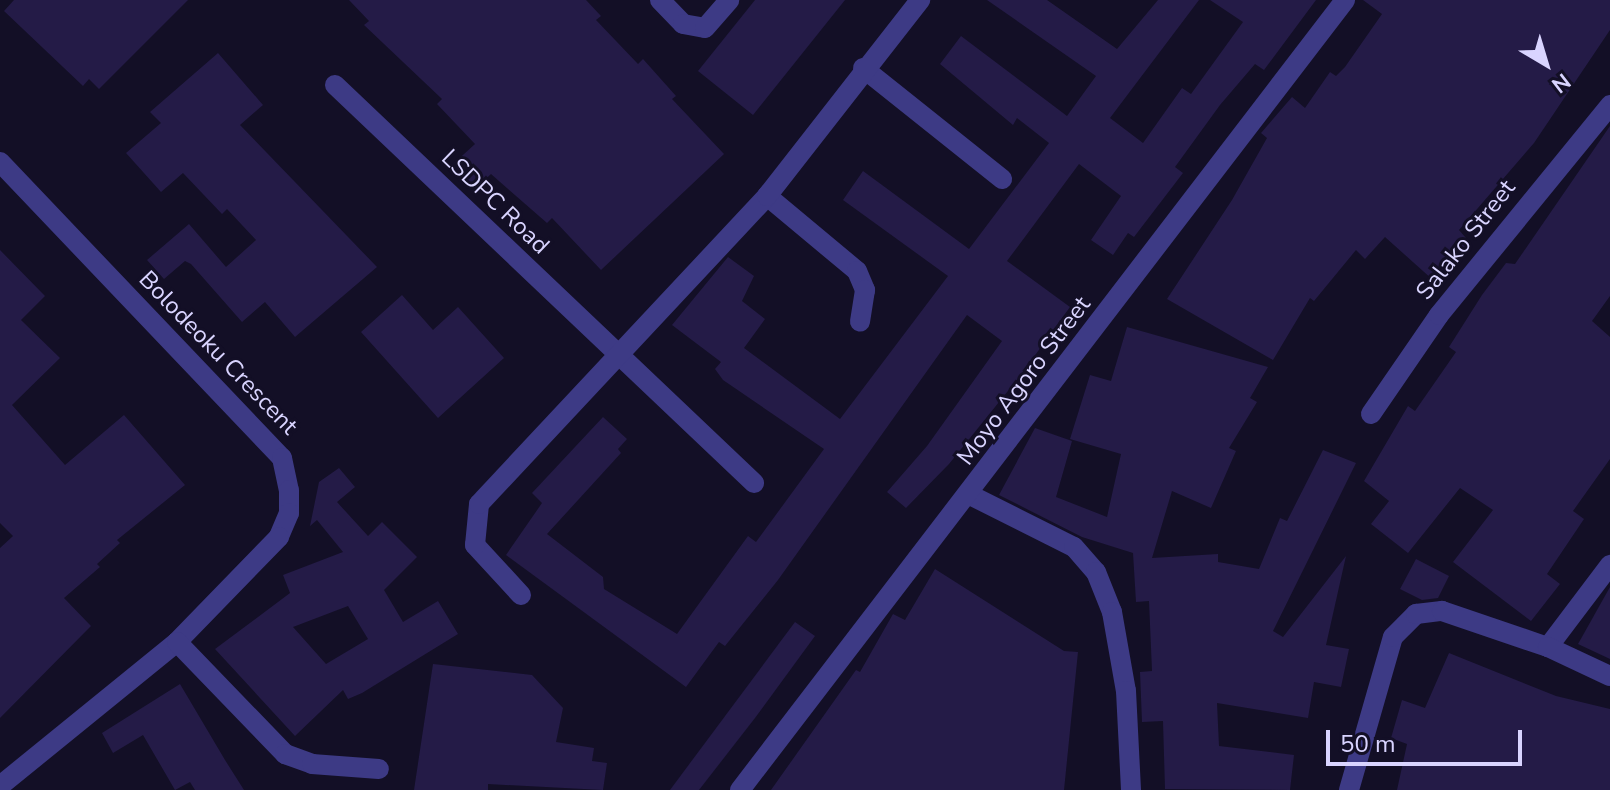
<!DOCTYPE html>
<html>
<head>
<meta charset="utf-8">
<style>
  body { margin:0 }
  #map { position:relative; width:1610px; height:790px; overflow:hidden; background:#130f26; font-family:"Nunito Sans",sans-serif }
  div>[style] { position:absolute }
  .building>* { inset:0; background:#241b47 }
  .minor>* { height:20px; margin:-10px; padding:0 10px; transform-origin:10px; border-radius:10px; background:#3d3a85 }
  span { translate:-50% -50%; white-space:nowrap; text-align:center; line-height:1.15; -webkit-text-stroke:6px #130f26; paint-order:stroke }
  .street-label { font-size:24px; color:#d9d4ff }
  .north { position:absolute; left:1506px; top:24px; width:80px; height:80px; -webkit-text-stroke:6px #130f26; paint-order:stroke; rotate:142deg; font-size:22px; font-weight:700; line-height:32px; text-align:center; color:#d9d4ff }
  .north::after { content:''; display:block; margin:auto; width:28px; height:36px; background:#d9d4ff; clip-path:polygon(50% 0,100% 100%,50% 72%,0 100%) }
  .scale { position:absolute; left:1326px; top:730px; width:196px; height:36px; box-sizing:border-box; border:4px solid #d9d4ff; border-top:0; padding-left:10px; font-size:24px; line-height:28px; white-space:nowrap; color:#d9d4ff; -webkit-text-stroke:6px #130f26; paint-order:stroke }
</style>
</head>
<body>
<div id="map">
  <div class="building">
    <div style="clip-path:polygon(14px 0,188px 0,99px 89px,89px 79px,83px 86px,4px 11px)"></div>
    <div style="clip-path:polygon(349px 0,586px 0,601px 16px,596px 20px,638px 64px,643px 59px,676px 96px,672px 99px,724px 154px,601px 270px,552px 218px,547px 223px,491px 174px,475px 189px,452px 165px,475px 144px,437px 104px,442px 99px,364px 25px,369px 21px)"></div>
    <div style="clip-path:polygon(755px 0,845px 0,753px 115px,698px 71px)"></div>
    <div style="clip-path:polygon(987px 0,1047px 0,1117px 49px,1158px 0,1199px 0,1110px 118px,1143px 143px,1182px 88px,1191px 94px,1243px 22px,1210px 0,1316px 0,1264px 70px,1255px 64px,1220px 105px,1175px 167px,1183px 173px,1134px 237px,1128px 233px,1113px 255px,1091px 240px,1121px 196px,1079px 164px,1007px 261px,1070px 307px,1020px 376px,949px 464px,906px 508px,887px 492px,927px 446px,1002px 341px,967px 315px,778px 580px,725px 646px,719px 642px,686px 687px,506px 555px,542px 503px,532px 493px,603px 417px,627px 439px,618px 449px,621px 453px,547px 534px,603px 577px,604px 589px,677px 634px,748px 536px,756px 542px,824px 449px,723px 380px,715px 369px,721px 362px,672px 325px,728px 257px,754px 276px,742px 301px,765px 319px,744px 348px,840px 419px,948px 276px,843px 200px,863px 171px,969px 249px,1049px 143px,1017px 118px,1013px 125px,940px 64px,961px 36px,1067px 116px,1096px 76px)"></div>
    <div style="clip-path:polygon(1363px 0,1610px 0,1610px 30px,1534px 143px,1459px 230px,1472px 245px,1433px 280px,1385px 237px,1365px 259px,1356px 250px,1314px 301px,1310px 298px,1273px 360px,1167px 299px,1232px 200px,1267px 138px,1261px 133px,1292px 97px,1305px 108px,1330px 72px,1336px 76px,1345px 67px,1382px 14px)"></div>
    <div style="clip-path:polygon(218px 53px,263px 105px,240px 125px,377px 267px,295px 337px,265px 302px,242px 322px,191px 264px,185px 261px,164px 279px,147px 260px,189px 224px,226px 267px,256px 240px,227px 209px,222px 214px,183px 173px,161px 192px,126px 153px,161px 123px,150px 112px)"></div>
    <div style="clip-path:polygon(1610px 126px,1610px 296px,1592px 321px,1610px 337px,1610px 459px,1573px 511px,1584px 519px,1547px 574px,1560px 584px,1531px 621px,1453px 562px,1493px 510px,1460px 488px,1408px 553px,1371px 524px,1389px 501px,1364px 481px,1408px 406px,1415px 411px,1456px 352px,1449px 347px,1482px 295px,1506px 263px,1515px 264px)"></div>
    <div style="clip-path:polygon(0 250px,45px 296px,21px 320px,60px 358px,12px 405px,65px 465px,124px 415px,185px 485px,117px 540px,120px 543px,97px 564px,100px 567px,64px 598px,91px 626px,0 718px,0 548px,13px 536px,0 523px)"></div>
    <div style="clip-path:polygon(402px 295px,433px 330px,458px 307px,504px 358px,438px 418px,361px 332px)"></div>
    <div style="clip-path:polygon(1127px 327px,1268px 367px,1250px 398px,1257px 402px,1229px 448px,1236px 451px,1211px 508px,1172px 491px,1152px 558px,1218px 554px,1218px 562px,1259px 569px,1280px 518px,1287px 521px,1323px 450px,1356px 463px,1273px 631px,1283px 637px,1346px 556px,1326px 645px,1349px 649px,1341px 687px,1314px 682px,1308px 718px,1217px 703px,1219px 746px,1294px 755px,1290px 790px,1165px 789px,1163px 721px,1142px 722px,1140px 672px,1152px 671px,1149px 601px,1136px 602px,1133px 553px,1082px 537px,999px 495px,1035px 428px,1072px 441px,1056px 497px,1107px 517px,1121px 454px,1070px 439px,1090px 375px,1111px 381px)"></div>
    <div style="clip-path:polygon(evenodd,339px 468px,355px 487px,337px 502px,368px 536px,382px 522px,417px 557px,384px 590px,403px 622px,438px 601px,458px 634px,362px 693px,348px 699px,343px 690px,295px 736px,215px 649px,290px 593px,283px 575px,343px 552px,317px 520px,310px 526px,319px 482px,339px 468px,348px 606px,368px 639px,326px 664px,293px 627px,348px 606px)"></div>
    <div style="clip-path:polygon(1416px 559px,1449px 576px,1438px 598px,1422px 600px,1400px 589px)"></div>
    <div style="clip-path:polygon(935px 569px,1064px 651px,1078px 652px,1064px 790px,771px 790px,856px 670px,860px 672px,893px 614px,905px 620px)"></div>
    <div style="clip-path:polygon(1610px 587px,1610px 659px,1578px 644px)"></div>
    <div style="clip-path:polygon(795px 622px,815px 636px,755px 718px,699px 790px,670px 790px)"></div>
    <div style="clip-path:polygon(1449px 653px,1556px 696px,1610px 709px,1610px 790px,1397px 790px,1407px 744px,1391px 738px,1402px 700px,1425px 708px)"></div>
    <div style="clip-path:polygon(433px 664px,532px 675px,563px 708px,556px 742px,594px 748px,592px 761px,607px 763px,603px 790px,488px 784px,488px 790px,414px 790px)"></div>
    <div style="clip-path:polygon(180px 684px,225px 760px,244px 790px,195px 790px,190px 782px,175px 790px,143px 735px,113px 753px,102px 733px)"></div>
  </div>
  <div class="minor">
    <div style="left:660px;top:0;width:33px;rotate:46deg"></div>
    <div style="left:683px;top:24px;width:22px;rotate:10deg"></div>
    <div style="left:705px;top:28px;width:37px;rotate:-49deg"></div>
    <div style="left:863px;top:68px;width:178px;rotate:38.6deg"></div>
    <div style="left:335px;top:85px;width:578px;rotate:43.53deg"></div>
    <div style="left:0;top:162px;width:409px;rotate:46.4deg"></div>
    <div style="left:282px;top:458px;width:33px;rotate:78deg"></div>
    <div style="left:289px;top:490px;width:23px;rotate:90deg"></div>
    <div style="left:289px;top:513px;width:26px;rotate:113deg"></div>
    <div style="left:279px;top:537px;width:146px;rotate:134.2deg"></div>
    <div style="left:177px;top:642px;width:228px;rotate:140.9deg"></div>
    <div style="left:767px;top:196px;width:117px;rotate:39.8deg"></div>
    <div style="left:857px;top:271px;width:21px;rotate:67deg"></div>
    <div style="left:865px;top:290px;width:32px;rotate:99deg"></div>
    <div style="left:1371px;top:414px;width:120px;rotate:-55.5deg"></div>
    <div style="left:1439px;top:315px;width:271px;rotate:-50.8deg"></div>
    <div style="left:970px;top:495px;width:116px;rotate:26.6deg"></div>
    <div style="left:1074px;top:547px;width:33px;rotate:49deg"></div>
    <div style="left:1096px;top:572px;width:43px;rotate:68.2deg"></div>
    <div style="left:1112px;top:612px;width:80px;rotate:80deg"></div>
    <div style="left:1126px;top:691px;width:99px;rotate:87.1deg"></div>
    <div style="left:521px;top:595px;width:68px;rotate:-132.6deg"></div>
    <div style="left:475px;top:545px;width:41px;rotate:-84.4deg"></div>
    <div style="left:479px;top:504px;width:422px;rotate:-46.9deg"></div>
    <div style="left:767px;top:196px;width:249px;rotate:-52deg"></div>
    <div style="left:177px;top:642px;width:156px;rotate:46deg"></div>
    <div style="left:285px;top:754px;width:29px;rotate:20deg"></div>
    <div style="left:312px;top:764px;width:67px;rotate:4.3deg"></div>
    <div style="left:1548px;top:647px;width:103px;rotate:-52.9deg"></div>
    <div style="left:740px;top:790px;width:995px;rotate:-52.55deg"></div>
    <div style="left:1349px;top:790px;width:159px;rotate:-74deg"></div>
    <div style="left:1393px;top:637px;width:33px;rotate:-45deg"></div>
    <div style="left:1416px;top:614px;width:26px;rotate:-7deg"></div>
    <div style="left:1442px;top:611px;width:112px;rotate:18.8deg"></div>
    <div style="left:1548px;top:647px;width:68px;rotate:25.1deg"></div>
  </div>
  <div class="street-label">
    <span style="left:495px;top:202px;rotate:44deg">LSDPC Road</span>
    <span style="left:1466px;top:240px;rotate:-52deg">Salako Street</span>
    <span style="left:218px;top:353px;rotate:46deg">Bolodeoku Crescent</span>
    <span style="left:1024px;top:381px;rotate:-53deg">Moyo Agoro Street</span>
  </div>
  <div class="north">N</div>
  <div class="scale">50 m</div>
</div>
</body>
</html>
